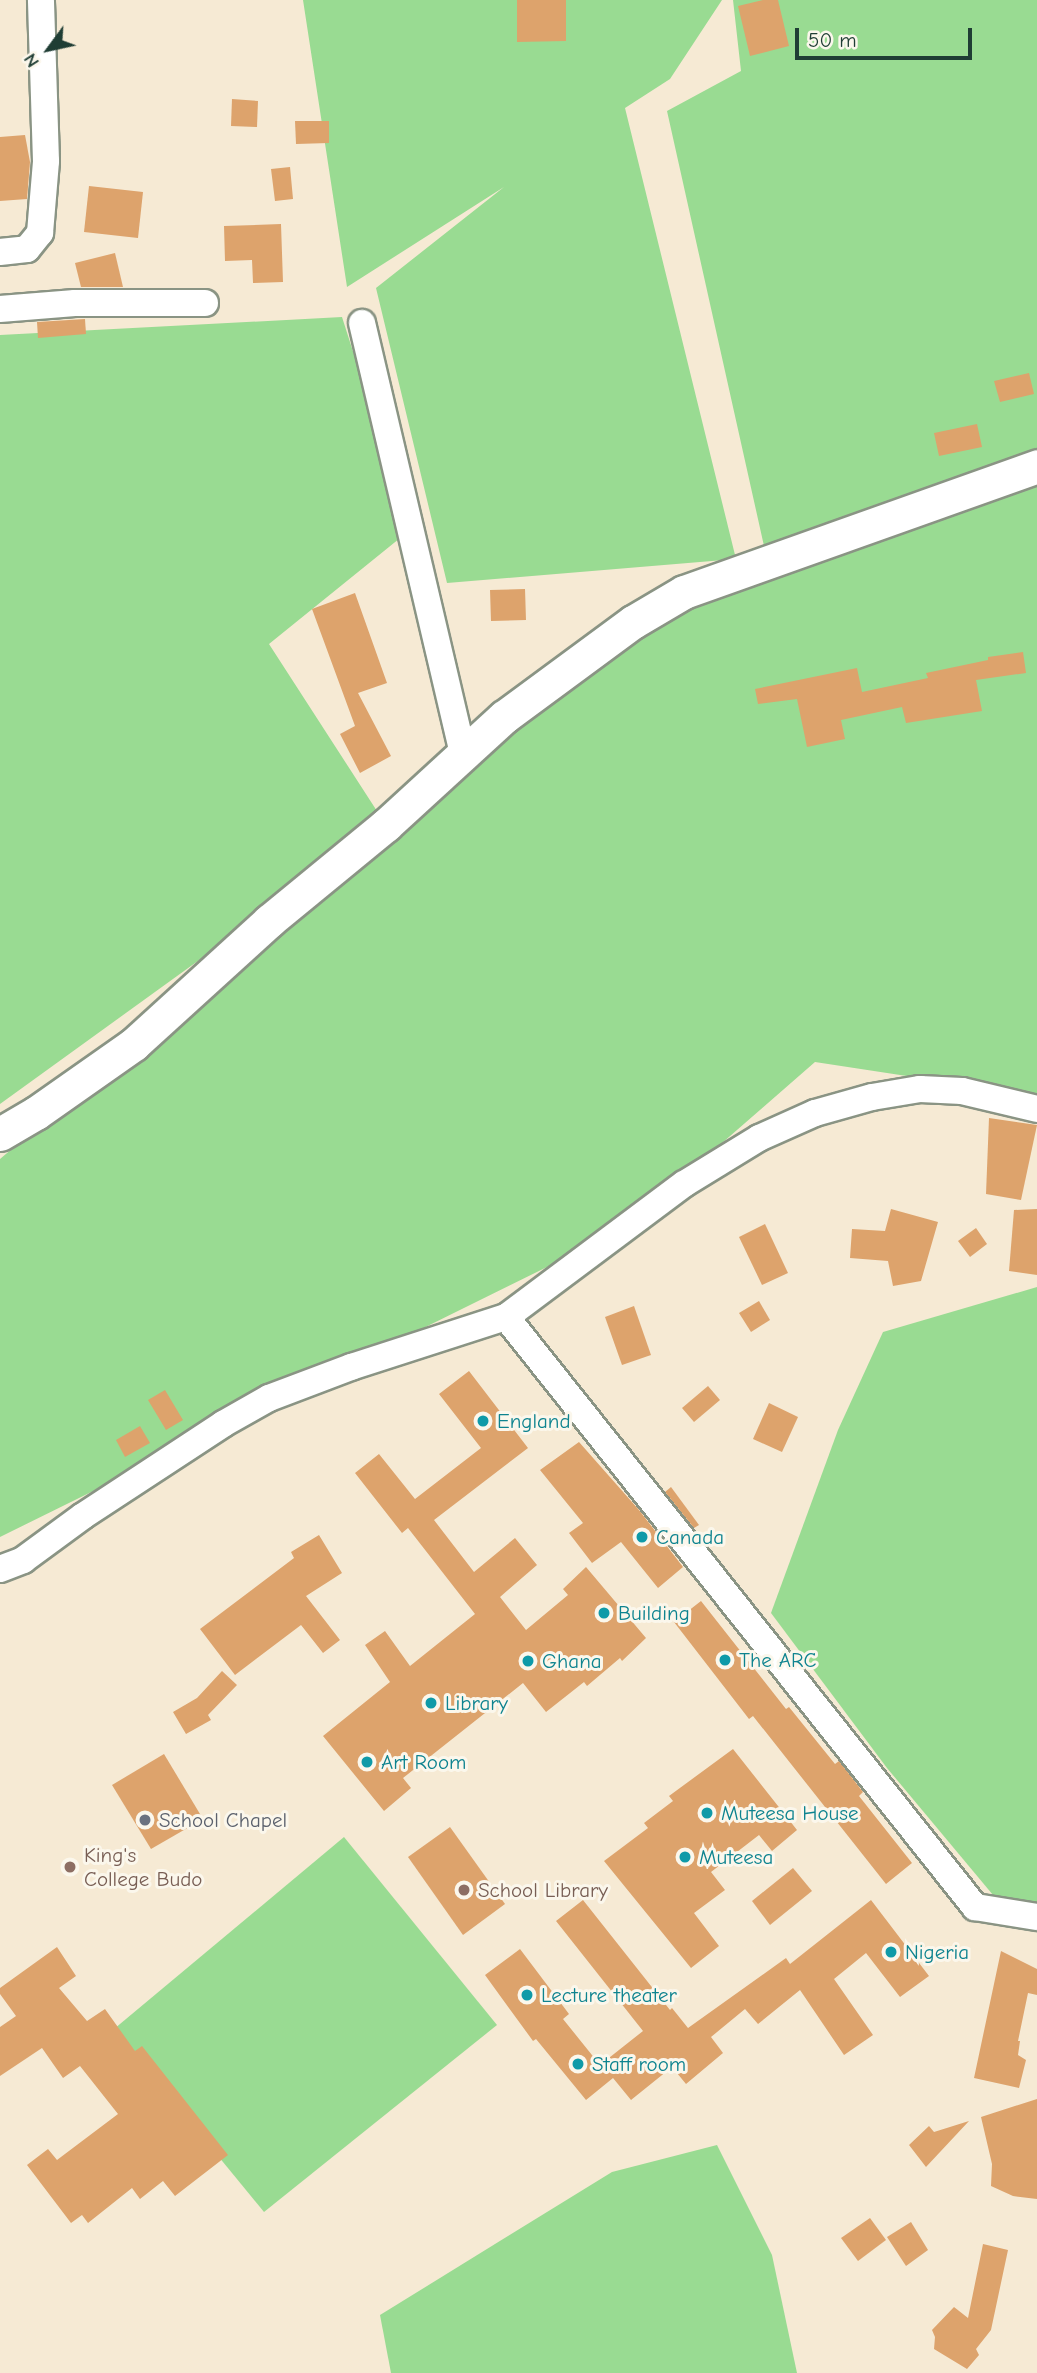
<!DOCTYPE html>
<html>
<head>
<meta charset="utf-8">
<style>
  body { margin:0 }
  #map { position:relative; width:1037px; height:2373px; overflow:hidden; background:#f6ead4; font-family:"Comic Neue",sans-serif }
  div>[style] { position:absolute }
  .green>* { inset:0; background:#99db92 }
  .building>* { inset:0; background:#dda36c }
  .roads { filter:drop-shadow(2px 0 #8a9484) drop-shadow(-2px 0 #8a9484) drop-shadow(0 2px #8a9484) drop-shadow(0 -2px #8a9484) }
  .minor>* { height:26px; margin:-13px; padding:0 13px; transform-origin:13px; border-radius:13px; background:#fff }
  .tertiary>* { height:33px; margin:-16.5px; padding:0 16.5px; transform-origin:16.5px; border-radius:16.5px; background:#fff }
  .dots>* { width:19px; height:19px; translate:-50% -50%; box-sizing:border-box; border:4px solid #fbf7ec; border-radius:50% }
  span { translate:-50% -50%; white-space:nowrap; text-align:center; line-height:1.15; -webkit-text-stroke:6px #fbf7ec; paint-order:stroke }
  .culture-label { font-size:21px; color:#0d838f }
  .left { translate:0 -50%; text-align:left }
  .worship-label { font-size:21px; color:#5b616d }
  .education-label { font-size:21px; color:#785e54 }
  .north { position:absolute; left:14px; top:14px; width:70px; height:70px; -webkit-text-stroke:5px #fbf7ec; paint-order:stroke; rotate:237deg; font-size:19px; font-weight:700; line-height:28px; text-align:center; color:#1f3d34 }
  .north::after { content:''; display:block; margin:auto; width:24px; height:32px; background:#1f3d34; clip-path:polygon(50% 0,100% 100%,50% 72%,0 100%) }
  .scale { position:absolute; left:795px; top:28px; width:177px; height:32px; box-sizing:border-box; border:4px solid #1f3d34; border-top:0; padding-left:9px; font-size:21px; line-height:24px; white-space:nowrap; color:#1f3d34; -webkit-text-stroke:5px #fbf7ec; paint-order:stroke }
</style>
</head>
<body>
<div id="map">
  <div class="green">
    <div style="clip-path:polygon(303px 0,722px 0,670px 79px,625px 108px,736px 559px,447px 583px,376px 288px,504px 187px,347px 287px)"></div>
    <div style="clip-path:polygon(733px 0,1037px 0,1037px 453px,764px 546px,667px 111px,741px 71px)"></div>
    <div style="clip-path:polygon(342px 317px,410px 530px,269px 644px,386px 825px,0 1104px,0 335px)"></div>
    <div style="clip-path:polygon(1037px 474px,1037px 1096px,815px 1062px,622px 1230px,0 1537px,0 1159px,633px 622px)"></div>
    <div style="clip-path:polygon(1037px 1287px,1037px 1922px,993px 1895px,887px 1768px,771px 1613px,838px 1430px,883px 1332px)"></div>
    <div style="clip-path:polygon(344px 1837px,497px 2025px,264px 2212px,114px 2029px)"></div>
    <div style="clip-path:polygon(717px 2145px,772px 2255px,797px 2373px,391px 2373px,380px 2315px,612px 2172px)"></div>
  </div>
  <div class="building">
    <div style="clip-path:polygon(517px 0,566px 0,566px 41px,517px 42px)"></div>
    <div style="clip-path:polygon(763px 0,778px 0,789px 46px,750px 56px,738px 6px)"></div>
    <div style="clip-path:polygon(232px 99px,258px 101px,257px 127px,231px 126px)"></div>
    <div style="clip-path:polygon(295px 121px,329px 121px,329px 143px,296px 144px)"></div>
    <div style="clip-path:polygon(25px 135px,30px 162px,27px 199px,0 201px,0 137px)"></div>
    <div style="clip-path:polygon(290px 167px,293px 199px,275px 201px,271px 169px)"></div>
    <div style="clip-path:polygon(89px 186px,143px 192px,138px 238px,84px 232px)"></div>
    <div style="clip-path:polygon(281px 224px,283px 282px,253px 283px,252px 260px,225px 261px,224px 226px)"></div>
    <div style="clip-path:polygon(115px 253px,123px 287px,81px 287px,75px 263px)"></div>
    <div style="clip-path:polygon(85px 319px,86px 334px,38px 338px,37px 322px)"></div>
    <div style="clip-path:polygon(1029px 373px,1034px 394px,1000px 402px,994px 381px)"></div>
    <div style="clip-path:polygon(977px 424px,982px 447px,939px 456px,934px 433px)"></div>
    <div style="clip-path:polygon(525px 589px,526px 620px,491px 621px,490px 590px)"></div>
    <div style="clip-path:polygon(355px 593px,387px 683px,358px 693px,391px 756px,360px 773px,340px 734px,355px 726px,312px 609px)"></div>
    <div style="clip-path:polygon(1023px 652px,1026px 673px,976px 680px,982px 711px,906px 723px,902px 707px,841px 720px,845px 739px,807px 747px,797px 699px,758px 704px,755px 689px,857px 668px,862px 692px,928px 678px,926px 673px,988px 660px,988px 657px)"></div>
    <div style="clip-path:polygon(989px 1118px,1037px 1125px,1021px 1200px,986px 1194px)"></div>
    <div style="clip-path:polygon(891px 1209px,938px 1222px,921px 1281px,893px 1286px,888px 1261px,850px 1258px,852px 1229px,885px 1231px)"></div>
    <div style="clip-path:polygon(1037px 1209px,1037px 1275px,1009px 1271px,1014px 1210px)"></div>
    <div style="clip-path:polygon(765px 1224px,788px 1273px,762px 1285px,739px 1237px)"></div>
    <div style="clip-path:polygon(976px 1228px,987px 1244px,970px 1257px,958px 1241px)"></div>
    <div style="clip-path:polygon(759px 1301px,770px 1320px,751px 1332px,739px 1313px)"></div>
    <div style="clip-path:polygon(634px 1306px,651px 1355px,622px 1365px,605px 1317px)"></div>
    <div style="clip-path:polygon(469px 1371px,528px 1448px,434px 1520px,474px 1572px,515px 1538px,537px 1565px,500px 1597px,526px 1630px,568px 1595px,563px 1589px,586px 1567px,646px 1638px,622px 1661px,620px 1658px,587px 1686px,584px 1682px,546px 1712px,523px 1683px,403px 1778px,411px 1788px,384px 1811px,323px 1736px,390px 1682px,365px 1645px,385px 1631px,410px 1666px,475px 1614px,408px 1528px,402px 1533px,355px 1473px,379px 1454px,415px 1499px,481px 1448px,439px 1394px)"></div>
    <div style="clip-path:polygon(708px 1386px,720px 1400px,694px 1422px,682px 1408px)"></div>
    <div style="clip-path:polygon(165px 1390px,183px 1420px,166px 1430px,148px 1400px)"></div>
    <div style="clip-path:polygon(769px 1403px,798px 1417px,782px 1452px,753px 1439px)"></div>
    <div style="clip-path:polygon(140px 1426px,150px 1443px,125px 1457px,116px 1440px)"></div>
    <div style="clip-path:polygon(579px 1442px,639px 1510px,683px 1567px,658px 1588px,621px 1542px,592px 1563px,569px 1533px,583px 1523px,540px 1470px)"></div>
    <div style="clip-path:polygon(671px 1487px,699px 1525px,694px 1528px,665px 1492px)"></div>
    <div style="clip-path:polygon(319px 1535px,342px 1573px,306px 1596px,340px 1640px,323px 1653px,301px 1625px,235px 1675px,200px 1629px,294px 1558px,291px 1552px)"></div>
    <div style="clip-path:polygon(701px 1601px,786px 1709px,789px 1707px,835px 1764px,839px 1761px,863px 1792px,859px 1796px,912px 1863px,886px 1884px,753px 1716px,749px 1719px,674px 1622px)"></div>
    <div style="clip-path:polygon(222px 1671px,237px 1685px,208px 1715px,211px 1720px,186px 1734px,173px 1712px,197px 1698px)"></div>
    <div style="clip-path:polygon(733px 1749px,797px 1830px,772px 1851px,759px 1835px,711px 1872px,725px 1890px,694px 1913px,719px 1946px,691px 1968px,604px 1861px,648px 1828px,644px 1823px,673px 1801px,669px 1796px)"></div>
    <div style="clip-path:polygon(164px 1754px,203px 1819px,151px 1849px,112px 1785px)"></div>
    <div style="clip-path:polygon(450px 1827px,505px 1904px,463px 1935px,408px 1857px)"></div>
    <div style="clip-path:polygon(793px 1868px,812px 1891px,770px 1925px,752px 1901px)"></div>
    <div style="clip-path:polygon(583px 1900px,670px 2010px,672px 2008px,688px 2028px,786px 1958px,790px 1964px,871px 1900px,929px 1976px,900px 1997px,866px 1953px,834px 1979px,873px 2035px,844px 2055px,800px 1990px,758px 2024px,745px 2009px,711px 2037px,723px 2053px,686px 2084px,672px 2067px,631px 2100px,613px 2078px,586px 2100px,536px 2039px,533px 2041px,485px 1975px,520px 1949px,569px 2014px,563px 2019px,600px 2065px,643px 2031px,556px 1921px)"></div>
    <div style="clip-path:polygon(57px 1947px,76px 1976px,59px 1988px,87px 2021px,105px 2009px,135px 2051px,142px 2046px,228px 2155px,175px 2196px,163px 2181px,140px 2199px,132px 2188px,88px 2223px,82px 2215px,71px 2223px,27px 2165px,48px 2149px,57px 2160px,118px 2114px,80px 2066px,63px 2078px,42px 2048px,0 2076px,0 2027px,16px 2016px,0 1994px,0 1988px)"></div>
    <div style="clip-path:polygon(1001px 1951px,1037px 1969px,1037px 1995px,1028px 1993px,1018px 2041px,1020px 2041px,1018px 2055px,1026px 2060px,1019px 2088px,974px 2078px)"></div>
    <div style="clip-path:polygon(1037px 2099px,1037px 2199px,1013px 2196px,991px 2186px,992px 2164px,981px 2117px)"></div>
    <div style="clip-path:polygon(969px 2121px,926px 2167px,909px 2145px,929px 2126px,934px 2132px)"></div>
    <div style="clip-path:polygon(870px 2218px,886px 2240px,858px 2261px,841px 2238px)"></div>
    <div style="clip-path:polygon(911px 2222px,928px 2250px,906px 2266px,887px 2237px)"></div>
    <div style="clip-path:polygon(983px 2244px,1008px 2250px,991px 2330px,976px 2349px,979px 2355px,967px 2369px,934px 2349px,935px 2337px,932px 2330px,954px 2307px,968px 2318px)"></div>
  </div>
  <div class="roads">
    <div class="minor">
      <div style="left:0;top:252px;width:27px;rotate:-6deg"></div>
      <div style="left:27px;top:249px;width:21px;rotate:-51deg"></div>
      <div style="left:40px;top:233px;width:72px;rotate:-85.2deg"></div>
      <div style="left:46px;top:161px;width:161px;rotate:-91.8deg"></div>
      <div style="left:0;top:309px;width:75px;rotate:-4.6deg"></div>
      <div style="left:75px;top:303px;width:130px"></div>
      <div style="left:362px;top:323px;width:444px;rotate:76.8deg"></div>
      <div style="left:506px;top:1317px;width:754px;rotate:51.52deg"></div>
      <div style="left:975px;top:1907px;width:63px;rotate:9.2deg"></div>
      <div style="left:0;top:1569px;width:25px;rotate:-21deg"></div>
      <div style="left:23px;top:1560px;width:74px;rotate:-36.3deg"></div>
      <div style="left:83px;top:1516px;width:168px;rotate:-33.3deg"></div>
      <div style="left:223px;top:1424px;width:53px;rotate:-29.5deg"></div>
      <div style="left:269px;top:1398px;width:88px;rotate:-20.7deg"></div>
      <div style="left:351px;top:1367px;width:163px;rotate:-17.9deg"></div>
      <div style="left:506px;top:1317px;width:222px;rotate:-36.8deg"></div>
      <div style="left:684px;top:1184px;width:88px;rotate:-31.5deg"></div>
      <div style="left:759px;top:1138px;width:61px;rotate:-24.1deg"></div>
      <div style="left:815px;top:1113px;width:59px;rotate:-15.7deg"></div>
      <div style="left:872px;top:1097px;width:49px;rotate:-9.5deg"></div>
      <div style="left:920px;top:1089px;width:42px;rotate:2.7deg"></div>
      <div style="left:962px;top:1091px;width:77px;rotate:13.5deg"></div>
    </div>
    <div class="tertiary">
      <div style="left:0;top:1134px;width:42px;rotate:-30.3deg"></div>
      <div style="left:36px;top:1113px;width:120px;rotate:-35.1deg"></div>
      <div style="left:134px;top:1044px;width:183px;rotate:-42.3deg"></div>
      <div style="left:269px;top:921px;width:151px;rotate:-39.4deg"></div>
      <div style="left:386px;top:825px;width:160px;rotate:-42.5deg"></div>
      <div style="left:504px;top:717px;width:160px;rotate:-36.4deg"></div>
      <div style="left:633px;top:622px;width:59px;rotate:-30.5deg"></div>
      <div style="left:684px;top:592px;width:375px;rotate:-19.6deg"></div>
    </div>
  </div>
  <div class="dots">
    <div style="left:483px;top:1421px;background:#0f9aa8"></div>
    <div style="left:642px;top:1537px;background:#0f9aa8"></div>
    <div style="left:604px;top:1613px;background:#0f9aa8"></div>
    <div style="left:725px;top:1660px;background:#0f9aa8"></div>
    <div style="left:528px;top:1661px;background:#0f9aa8"></div>
    <div style="left:431px;top:1703px;background:#0f9aa8"></div>
    <div style="left:367px;top:1762px;background:#0f9aa8"></div>
    <div style="left:707px;top:1813px;background:#0f9aa8"></div>
    <div style="left:145px;top:1820px;background:#6b7280"></div>
    <div style="left:685px;top:1857px;background:#0f9aa8"></div>
    <div style="left:70px;top:1867px;background:#8d6e63"></div>
    <div style="left:464px;top:1890px;background:#8d6e63"></div>
    <div style="left:891px;top:1952px;background:#0f9aa8"></div>
    <div style="left:527px;top:1995px;background:#0f9aa8"></div>
    <div style="left:578px;top:2064px;background:#0f9aa8"></div>
  </div>
  <div class="culture-label">
    <span class="left" style="left:497px;top:1421px">England</span>
    <span class="left" style="left:656px;top:1537px">Canada</span>
    <span class="left" style="left:618px;top:1613px">Building</span>
    <span class="left" style="left:739px;top:1660px">The ARC</span>
    <span class="left" style="left:542px;top:1661px">Ghana</span>
    <span class="left" style="left:445px;top:1703px">Library</span>
    <span class="left" style="left:381px;top:1762px">Art Room</span>
    <span class="left" style="left:721px;top:1813px">Muteesa House</span>
    <span class="left" style="left:699px;top:1857px">Muteesa</span>
    <span class="left" style="left:905px;top:1952px">Nigeria</span>
    <span class="left" style="left:541px;top:1995px">Lecture theater</span>
    <span class="left" style="left:592px;top:2064px">Staff room</span>
  </div>
  <div class="worship-label">
    <span class="left" style="left:159px;top:1820px">School Chapel</span>
  </div>
  <div class="education-label">
    <span class="left" style="left:84px;top:1867px">King's<br>College Budo</span>
    <span class="left" style="left:478px;top:1890px">School Library</span>
  </div>
  <div class="north">N</div>
  <div class="scale">50 m</div>
</div>
</body>
</html>
